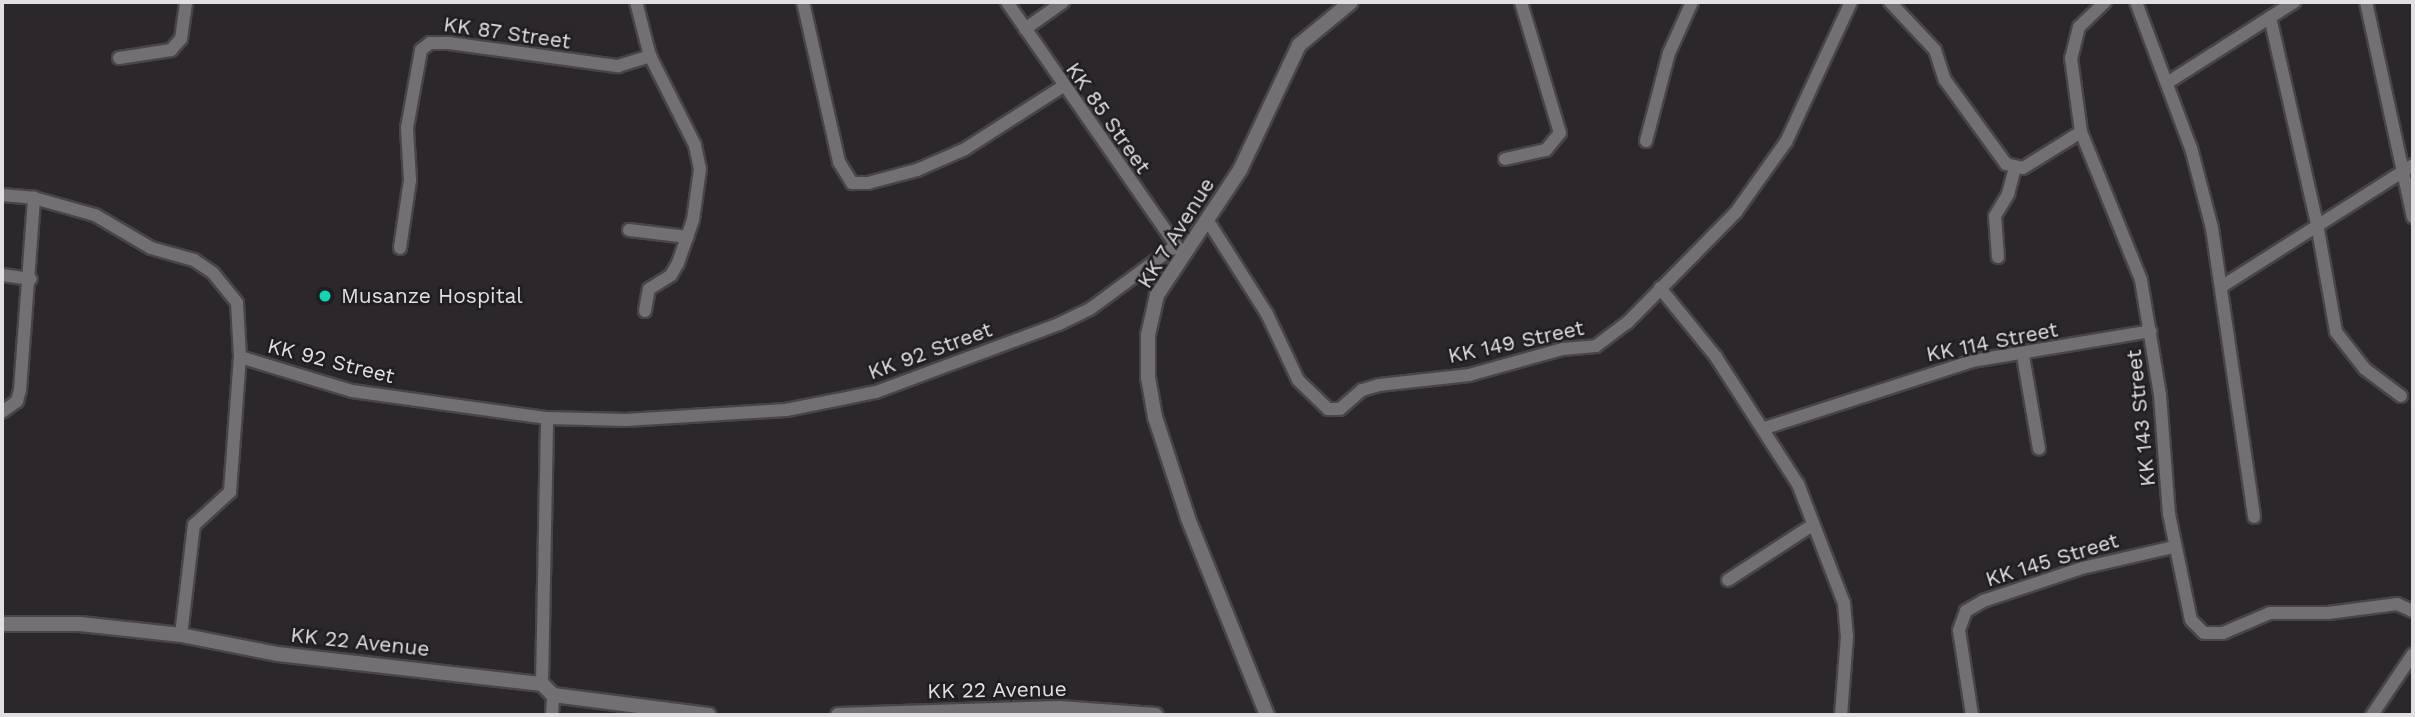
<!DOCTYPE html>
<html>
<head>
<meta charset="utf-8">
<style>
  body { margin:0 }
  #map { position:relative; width:2415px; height:717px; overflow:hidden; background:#2b272b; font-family:"Work Sans",sans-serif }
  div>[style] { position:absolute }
  .roads { filter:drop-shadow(2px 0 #484448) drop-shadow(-2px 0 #484448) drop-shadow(0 2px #484448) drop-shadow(0 -2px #484448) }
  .minor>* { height:12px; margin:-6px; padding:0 6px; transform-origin:6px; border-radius:6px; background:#727072 }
  .tertiary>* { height:14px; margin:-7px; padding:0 7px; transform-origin:7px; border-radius:7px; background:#727072 }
  .dots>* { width:19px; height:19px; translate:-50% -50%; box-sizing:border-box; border:4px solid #211e21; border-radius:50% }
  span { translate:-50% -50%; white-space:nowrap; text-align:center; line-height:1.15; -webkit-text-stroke:5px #211e21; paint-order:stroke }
  .street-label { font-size:21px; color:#e2dfe2 }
  .poi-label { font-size:21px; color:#e2dfe2 }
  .left { translate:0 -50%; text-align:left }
  .frame { position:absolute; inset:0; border:4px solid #e2dfe2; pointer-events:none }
</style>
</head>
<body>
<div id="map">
  <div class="roads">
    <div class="minor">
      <div style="left:803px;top:2px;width:164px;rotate:77.3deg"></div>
      <div style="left:839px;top:162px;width:25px;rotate:58deg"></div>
      <div style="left:852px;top:183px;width:16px"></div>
      <div style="left:868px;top:183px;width:51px;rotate:-14.9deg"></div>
      <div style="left:917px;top:170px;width:52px;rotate:-23.6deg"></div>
      <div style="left:965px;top:149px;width:115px;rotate:-32.6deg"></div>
      <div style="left:1007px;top:2px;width:303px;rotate:55.2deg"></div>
      <div style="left:1890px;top:2px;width:66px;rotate:46.8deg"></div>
      <div style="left:1935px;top:50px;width:32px;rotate:72deg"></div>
      <div style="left:1945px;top:80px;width:104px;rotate:54deg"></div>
      <div style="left:2006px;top:164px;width:17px;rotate:13deg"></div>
      <div style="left:2023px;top:168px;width:68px;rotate:-31.8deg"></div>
      <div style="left:2105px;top:2px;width:36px;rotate:136deg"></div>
      <div style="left:2079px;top:27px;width:32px;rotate:104deg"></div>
      <div style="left:2071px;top:58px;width:75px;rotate:82.3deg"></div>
      <div style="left:2081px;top:132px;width:160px;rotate:67.9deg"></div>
      <div style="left:2141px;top:280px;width:117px;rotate:80.6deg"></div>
      <div style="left:2160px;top:395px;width:119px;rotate:85.7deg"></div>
      <div style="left:2169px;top:514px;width:108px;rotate:78.3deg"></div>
      <div style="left:2191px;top:620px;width:18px;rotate:45deg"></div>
      <div style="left:2204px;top:633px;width:19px"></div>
      <div style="left:2223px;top:633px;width:51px;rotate:-23.1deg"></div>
      <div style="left:2270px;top:613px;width:58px"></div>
      <div style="left:2328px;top:613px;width:70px;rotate:-7.4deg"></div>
      <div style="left:2397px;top:604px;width:17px;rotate:24deg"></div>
      <div style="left:2136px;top:2px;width:156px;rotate:69.4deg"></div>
      <div style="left:2191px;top:148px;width:83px;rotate:75.3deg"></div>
      <div style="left:2212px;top:228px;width:292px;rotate:81.7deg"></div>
      <div style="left:2366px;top:2px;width:220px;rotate:77.7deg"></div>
      <div style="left:2270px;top:17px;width:212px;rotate:77.2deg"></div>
      <div style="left:2317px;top:224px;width:110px;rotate:80deg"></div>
      <div style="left:2336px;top:332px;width:47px;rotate:51.9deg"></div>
      <div style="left:2365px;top:369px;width:45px;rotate:36.9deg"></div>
      <div style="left:1025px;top:29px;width:47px;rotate:-35.4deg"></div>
      <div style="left:119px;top:58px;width:53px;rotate:-8.7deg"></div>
      <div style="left:171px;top:50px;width:15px;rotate:-48deg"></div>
      <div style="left:181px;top:39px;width:37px;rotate:-82deg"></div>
      <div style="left:2167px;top:83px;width:151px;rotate:-32.5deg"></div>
      <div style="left:1646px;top:141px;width:91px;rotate:-75.4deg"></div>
      <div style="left:1669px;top:53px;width:56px;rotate:-65.7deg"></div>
      <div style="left:1505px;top:159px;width:42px;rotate:-12.4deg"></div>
      <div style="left:1546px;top:150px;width:22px;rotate:-51deg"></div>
      <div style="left:1560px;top:133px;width:137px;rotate:-106.6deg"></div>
      <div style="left:2px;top:195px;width:32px;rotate:5deg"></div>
      <div style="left:34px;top:198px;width:63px;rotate:15.6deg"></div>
      <div style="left:95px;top:215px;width:65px;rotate:30.5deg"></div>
      <div style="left:151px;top:248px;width:45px;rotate:15.6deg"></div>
      <div style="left:194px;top:260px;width:23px;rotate:34deg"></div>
      <div style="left:213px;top:273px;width:38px;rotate:51deg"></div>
      <div style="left:237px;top:303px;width:54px;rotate:86.8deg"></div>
      <div style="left:240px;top:357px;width:117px;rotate:16.9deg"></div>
      <div style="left:352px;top:391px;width:197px;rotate:7.9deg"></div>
      <div style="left:547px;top:418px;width:79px;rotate:1.5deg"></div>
      <div style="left:626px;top:420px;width:160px;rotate:-3.6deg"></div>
      <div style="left:786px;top:410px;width:92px;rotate:-11.3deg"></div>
      <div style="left:876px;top:392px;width:195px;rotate:-20.4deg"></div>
      <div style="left:1059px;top:324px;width:34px;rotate:-26deg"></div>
      <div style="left:1090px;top:309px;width:104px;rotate:-36.4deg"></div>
      <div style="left:1208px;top:221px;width:110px;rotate:57.6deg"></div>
      <div style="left:1267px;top:314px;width:73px;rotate:64.8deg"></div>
      <div style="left:1298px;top:380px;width:42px;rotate:44deg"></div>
      <div style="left:1328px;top:409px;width:12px"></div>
      <div style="left:1340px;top:409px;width:29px;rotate:-41deg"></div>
      <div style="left:1362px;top:390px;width:18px;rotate:-16deg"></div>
      <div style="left:1379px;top:385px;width:91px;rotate:-6.3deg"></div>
      <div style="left:1469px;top:375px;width:98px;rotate:-15.5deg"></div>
      <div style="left:1563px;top:349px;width:33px;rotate:-5deg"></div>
      <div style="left:1596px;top:346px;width:39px;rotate:-37deg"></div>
      <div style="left:1627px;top:323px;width:156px;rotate:-45.5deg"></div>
      <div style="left:1736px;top:212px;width:86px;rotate:-54.5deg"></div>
      <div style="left:1786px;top:142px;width:154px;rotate:-65.1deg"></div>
      <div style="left:629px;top:230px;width:59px;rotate:6.8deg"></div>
      <div style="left:400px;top:248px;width:69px;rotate:-81.6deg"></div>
      <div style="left:410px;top:180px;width:52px;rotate:-93.3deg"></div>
      <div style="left:407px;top:128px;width:79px;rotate:-79.8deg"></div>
      <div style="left:421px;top:50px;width:11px;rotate:-38deg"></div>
      <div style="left:430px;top:43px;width:19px"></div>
      <div style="left:449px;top:43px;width:171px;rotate:7.8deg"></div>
      <div style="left:618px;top:66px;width:34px;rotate:-17deg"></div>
      <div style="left:650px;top:56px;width:56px;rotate:-104.5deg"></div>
      <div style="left:1998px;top:257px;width:41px;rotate:-94.2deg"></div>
      <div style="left:1995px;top:216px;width:26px;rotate:-59deg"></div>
      <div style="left:2008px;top:194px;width:27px;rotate:-75deg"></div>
      <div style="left:2px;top:275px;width:29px;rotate:8deg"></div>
      <div style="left:2224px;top:285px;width:224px;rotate:-32.4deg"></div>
      <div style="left:1660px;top:288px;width:89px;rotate:50.9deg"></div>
      <div style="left:1716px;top:357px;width:151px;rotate:57.2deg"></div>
      <div style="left:1798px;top:484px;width:128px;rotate:68.9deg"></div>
      <div style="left:1844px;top:603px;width:33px;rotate:85deg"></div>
      <div style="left:1847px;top:636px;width:79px;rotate:94.3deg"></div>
      <div style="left:645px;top:311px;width:22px;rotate:-80deg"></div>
      <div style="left:649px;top:289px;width:26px;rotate:-32deg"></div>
      <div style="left:671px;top:275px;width:14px;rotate:-60deg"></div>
      <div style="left:678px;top:263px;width:46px;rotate:-70.8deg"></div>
      <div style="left:693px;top:220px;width:51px;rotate:-82.2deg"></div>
      <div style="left:700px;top:169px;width:25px;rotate:-102deg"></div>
      <div style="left:695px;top:145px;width:100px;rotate:-116.8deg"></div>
      <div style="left:2023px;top:356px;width:94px;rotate:80.2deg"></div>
      <div style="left:2px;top:412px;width:19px;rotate:-36deg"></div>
      <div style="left:17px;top:401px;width:11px;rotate:-75deg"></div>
      <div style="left:20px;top:390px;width:193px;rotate:-85.8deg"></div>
      <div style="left:1765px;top:428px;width:218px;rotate:-17.9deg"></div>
      <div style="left:1972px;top:361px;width:181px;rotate:-9.5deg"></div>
      <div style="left:1728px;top:580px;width:99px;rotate:-33deg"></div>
      <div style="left:181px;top:635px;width:111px;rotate:-83.3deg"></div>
      <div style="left:194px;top:525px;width:49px;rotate:-42.5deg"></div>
      <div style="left:230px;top:492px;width:135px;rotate:-85.8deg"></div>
      <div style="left:542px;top:684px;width:266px;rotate:-88.9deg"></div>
      <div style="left:552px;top:715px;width:20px;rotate:-87deg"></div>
      <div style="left:1972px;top:715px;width:86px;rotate:-98.7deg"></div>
      <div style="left:1959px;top:630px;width:20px;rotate:-70deg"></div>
      <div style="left:1966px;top:611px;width:20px;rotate:-30deg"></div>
      <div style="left:1983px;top:601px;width:104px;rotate:-18.4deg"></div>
      <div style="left:2082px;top:568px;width:94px;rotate:-12.9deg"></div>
      <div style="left:2372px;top:715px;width:73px;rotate:-56.1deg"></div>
    </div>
    <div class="tertiary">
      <div style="left:2px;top:624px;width:78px"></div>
      <div style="left:80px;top:624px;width:102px;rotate:6.2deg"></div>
      <div style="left:181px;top:635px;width:99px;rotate:11.1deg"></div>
      <div style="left:278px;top:654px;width:266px;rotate:6.5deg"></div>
      <div style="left:542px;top:684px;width:16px;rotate:45deg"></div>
      <div style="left:553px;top:695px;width:157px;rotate:7.3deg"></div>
      <div style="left:838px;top:715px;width:222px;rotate:-1.8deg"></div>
      <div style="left:1060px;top:708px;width:96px;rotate:4.2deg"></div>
      <div style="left:1267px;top:715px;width:212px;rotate:-111.9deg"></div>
      <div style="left:1188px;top:518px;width:106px;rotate:-108.1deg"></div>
      <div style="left:1155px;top:417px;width:40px;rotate:-100deg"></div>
      <div style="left:1148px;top:378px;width:43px;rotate:-90deg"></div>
      <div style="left:1148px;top:335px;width:41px;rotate:-77.3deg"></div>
      <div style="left:1157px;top:295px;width:150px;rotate:-56.4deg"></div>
      <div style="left:1240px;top:170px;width:138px;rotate:-64.7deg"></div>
      <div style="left:1299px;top:45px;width:67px;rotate:-39.6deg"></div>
    </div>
  </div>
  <div class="dots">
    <div style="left:325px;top:296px;background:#12d5b4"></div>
  </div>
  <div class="street-label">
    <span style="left:507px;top:33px;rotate:8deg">KK 87 Street</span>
    <span style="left:1108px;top:118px;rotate:55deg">KK 85 Street</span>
    <span style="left:1176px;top:233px;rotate:-58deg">KK 7 Avenue</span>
    <span style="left:1516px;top:342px;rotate:-12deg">KK 149 Street</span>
    <span style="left:1992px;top:342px;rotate:-11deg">KK 114 Street</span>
    <span style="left:930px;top:351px;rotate:-20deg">KK 92 Street</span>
    <span style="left:331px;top:361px;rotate:14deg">KK 92 Street</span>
    <span style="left:2141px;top:418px;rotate:-96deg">KK 143 Street</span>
    <span style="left:2052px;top:560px;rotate:-17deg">KK 145 Street</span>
    <span style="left:360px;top:642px;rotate:6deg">KK 22 Avenue</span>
    <span style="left:997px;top:690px;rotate:-1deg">KK 22 Avenue</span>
  </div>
  <div class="poi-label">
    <span class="left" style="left:341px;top:296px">Musanze Hospital</span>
  </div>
  <div class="frame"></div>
</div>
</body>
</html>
